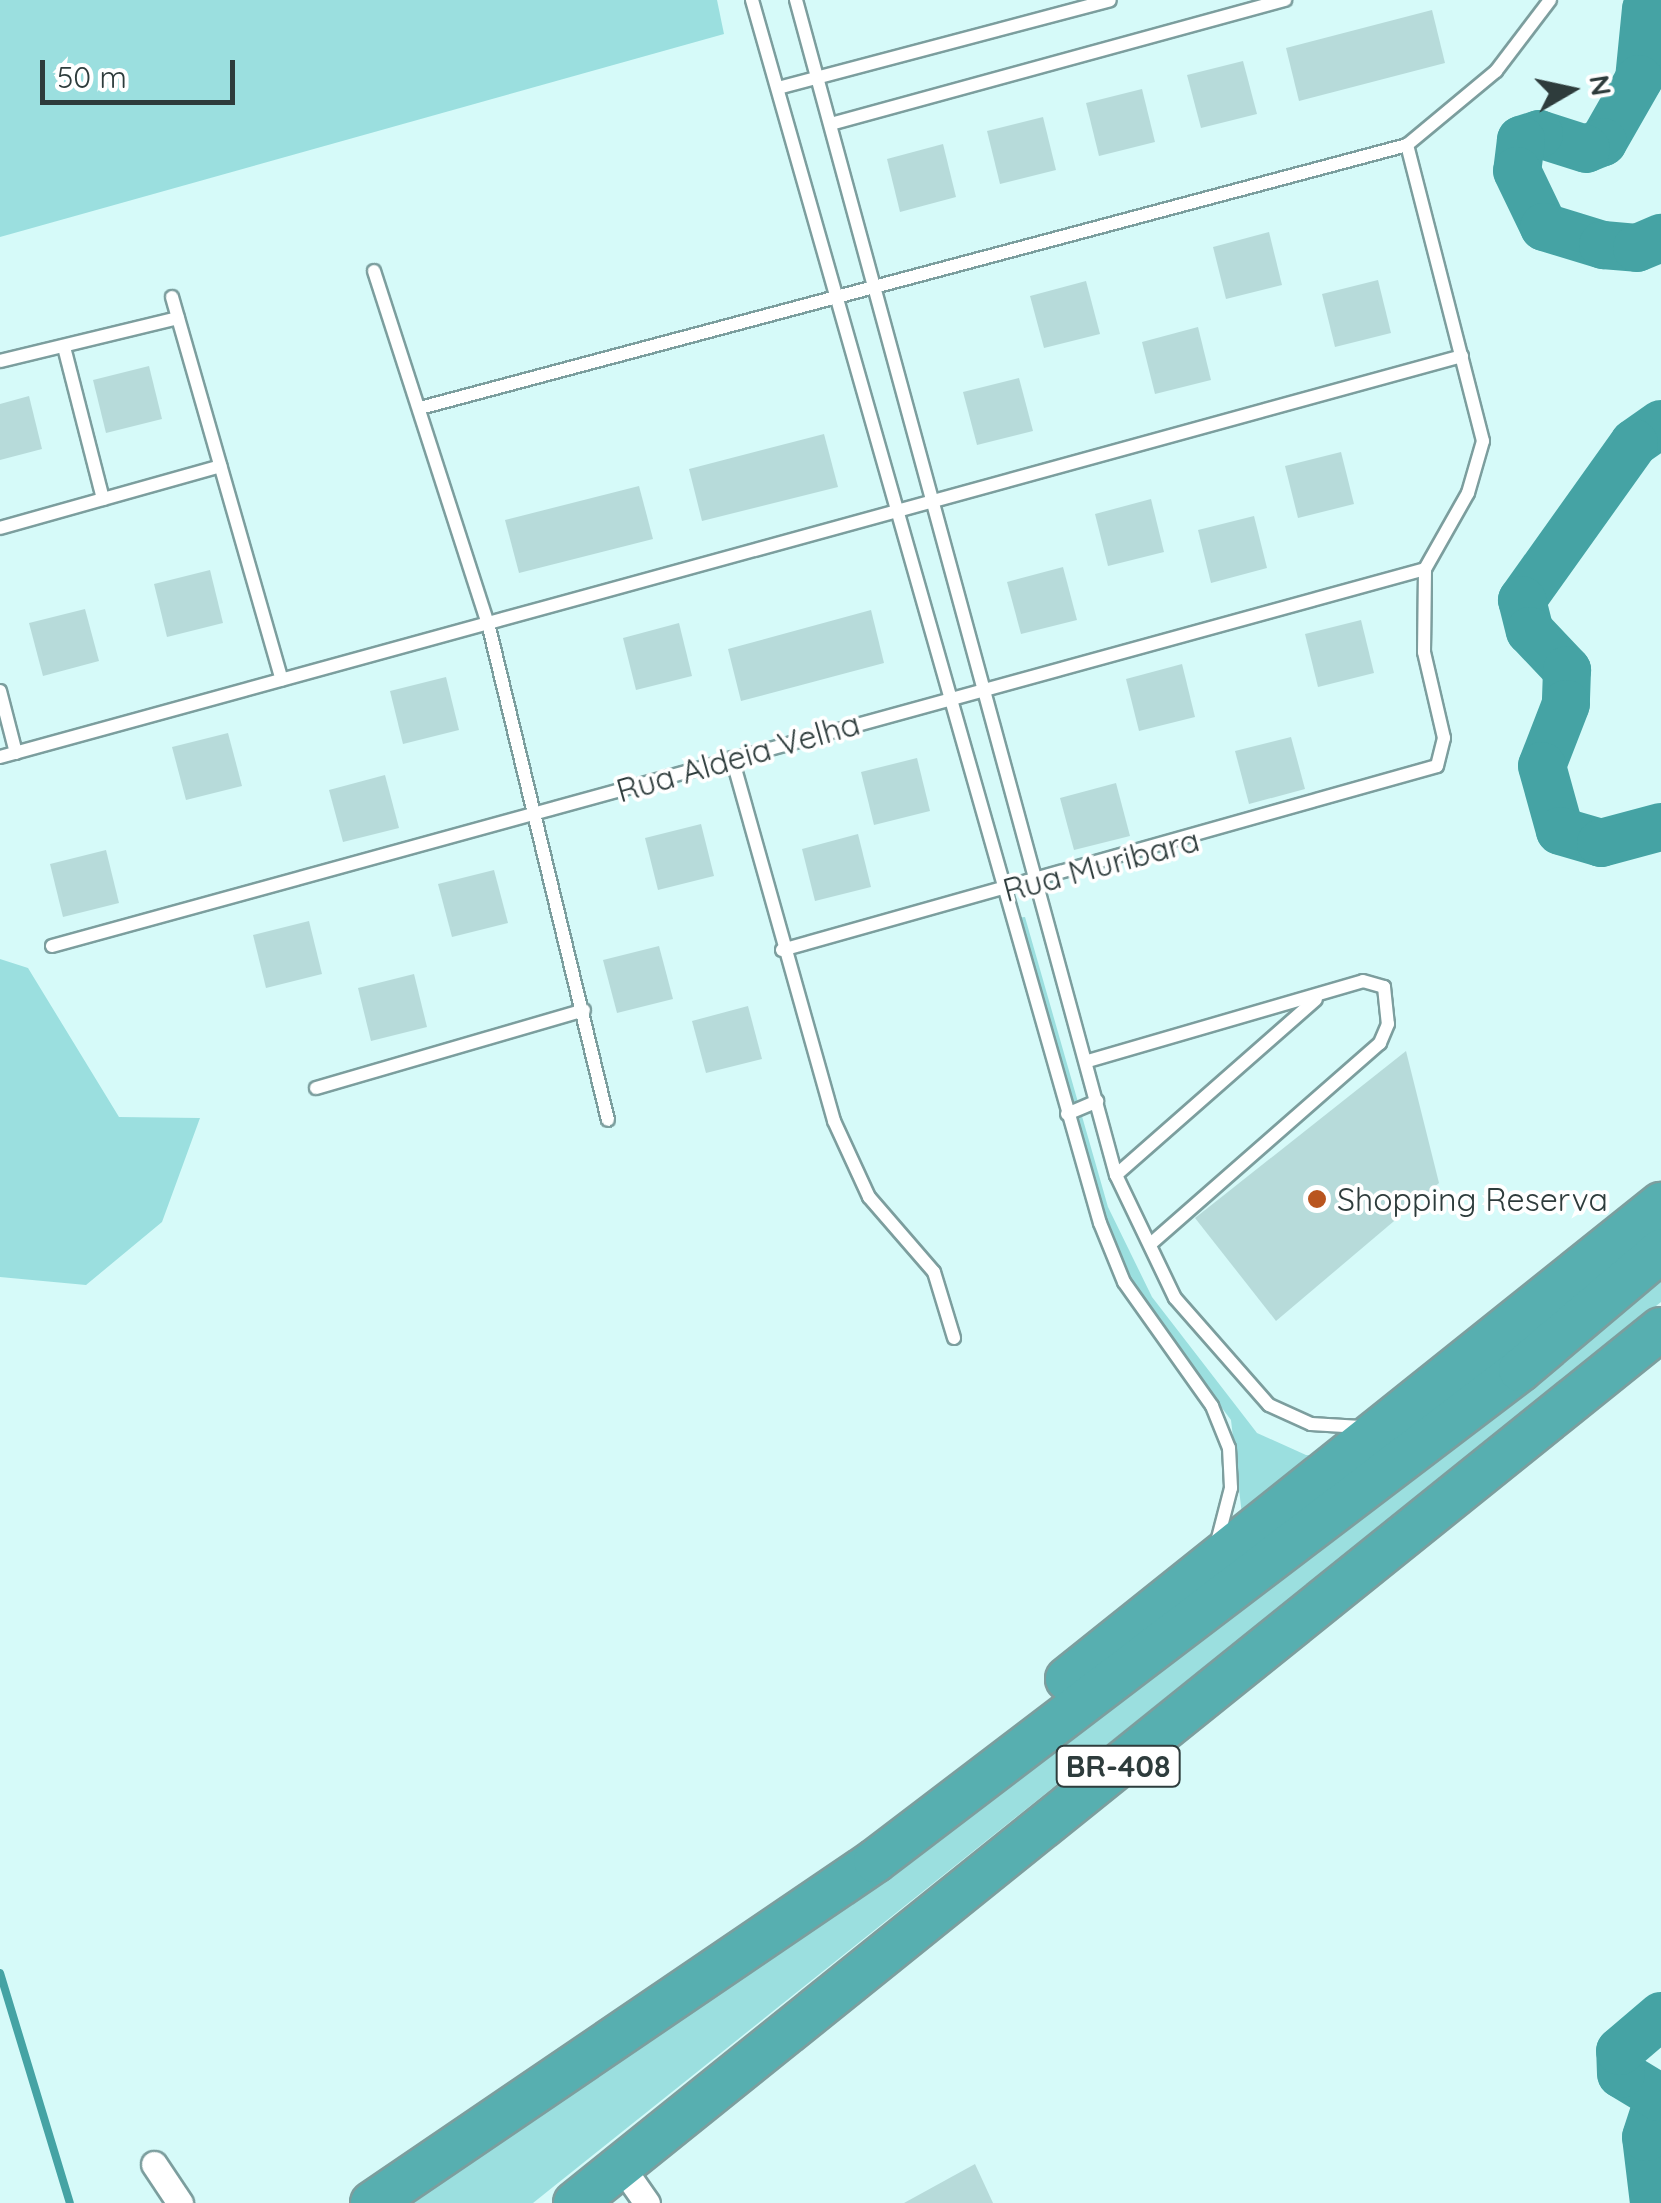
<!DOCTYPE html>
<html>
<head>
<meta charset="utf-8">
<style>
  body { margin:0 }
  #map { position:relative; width:1661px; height:2203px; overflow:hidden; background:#d6faf9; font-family:Quicksand,sans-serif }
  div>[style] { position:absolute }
  .green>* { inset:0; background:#9bdfdf }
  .stream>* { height:8px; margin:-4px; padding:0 4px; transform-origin:4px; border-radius:4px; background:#45a3a4 }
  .river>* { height:48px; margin:-24px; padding:0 24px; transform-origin:24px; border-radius:24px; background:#45a3a4 }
  .building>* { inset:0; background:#b7dbda }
  .roads { filter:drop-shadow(2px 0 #7c9e9e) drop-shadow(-2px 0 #7c9e9e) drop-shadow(0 2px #7c9e9e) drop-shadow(0 -2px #7c9e9e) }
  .service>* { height:12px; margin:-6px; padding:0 6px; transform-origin:6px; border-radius:6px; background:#fff }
  .minor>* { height:25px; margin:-12.5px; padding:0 12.5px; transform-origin:12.5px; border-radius:12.5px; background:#fff }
  .trunk>* { height:42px; margin:-21px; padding:0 21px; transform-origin:21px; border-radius:21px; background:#57afb0 }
  .dots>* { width:28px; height:28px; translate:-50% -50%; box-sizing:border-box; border:5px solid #fff; border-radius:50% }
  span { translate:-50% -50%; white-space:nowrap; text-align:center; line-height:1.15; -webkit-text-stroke:8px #fff; paint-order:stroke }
  .shield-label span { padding:2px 8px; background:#fff; border:2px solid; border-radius:8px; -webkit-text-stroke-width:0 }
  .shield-label { font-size:30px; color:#2e3c3c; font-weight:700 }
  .street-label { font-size:32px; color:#2e3c3c }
  .poi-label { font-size:32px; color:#2e3c3c }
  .left { translate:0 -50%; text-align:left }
  .north { position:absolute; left:1521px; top:40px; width:100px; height:100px; -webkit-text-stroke:8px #fff; paint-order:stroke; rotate:81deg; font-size:28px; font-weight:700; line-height:40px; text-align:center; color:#2e3c3c }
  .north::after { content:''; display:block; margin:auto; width:35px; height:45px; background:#2e3c3c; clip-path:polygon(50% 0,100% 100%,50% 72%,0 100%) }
  .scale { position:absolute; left:40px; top:60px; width:195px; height:45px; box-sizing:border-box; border:5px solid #2e3c3c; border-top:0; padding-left:12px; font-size:30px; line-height:35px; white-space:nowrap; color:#2e3c3c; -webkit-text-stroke:8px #fff; paint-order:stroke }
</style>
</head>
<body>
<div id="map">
  <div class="green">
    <div style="clip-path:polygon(0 0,717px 0,724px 34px,0 237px)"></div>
    <div style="clip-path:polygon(1025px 917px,1108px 1207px,1152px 1297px,1257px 1433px,1306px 1455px,1345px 1457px,1242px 1515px,1231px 1420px,1134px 1291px,1109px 1239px,1016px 918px)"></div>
    <div style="clip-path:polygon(0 959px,28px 968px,119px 1117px,200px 1118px,162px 1222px,86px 1285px,0 1277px)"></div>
    <div style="clip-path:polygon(1661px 1269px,1661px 1302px,533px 2203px,402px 2203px)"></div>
  </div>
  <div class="stream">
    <div style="left:0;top:1973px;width:240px;rotate:73.1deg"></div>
  </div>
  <div class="river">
    <div style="left:1656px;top:0;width:13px;rotate:138deg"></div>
    <div style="left:1646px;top:9px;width:70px;rotate:95.7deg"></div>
    <div style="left:1639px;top:79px;width:73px;rotate:119.7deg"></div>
    <div style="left:1603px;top:142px;width:18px;rotate:158deg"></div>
    <div style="left:1586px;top:149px;width:49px;rotate:-162.3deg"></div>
    <div style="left:1539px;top:134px;width:19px;rotate:162deg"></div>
    <div style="left:1521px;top:140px;width:31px;rotate:97deg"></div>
    <div style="left:1517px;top:171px;width:62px;rotate:64.3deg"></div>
    <div style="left:1544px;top:227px;width:62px;rotate:17deg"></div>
    <div style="left:1603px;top:245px;width:34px;rotate:5deg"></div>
    <div style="left:1637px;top:248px;width:26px;rotate:-23deg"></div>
    <div style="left:1661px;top:424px;width:33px;rotate:145deg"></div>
    <div style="left:1634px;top:443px;width:193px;rotate:125.5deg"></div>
    <div style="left:1522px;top:600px;width:32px;rotate:76deg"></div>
    <div style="left:1530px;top:631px;width:54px;rotate:46.5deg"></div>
    <div style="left:1567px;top:670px;width:34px;rotate:92deg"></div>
    <div style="left:1566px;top:704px;width:66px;rotate:111.2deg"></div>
    <div style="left:1542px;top:766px;width:67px;rotate:74.5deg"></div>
    <div style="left:1560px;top:831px;width:43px;rotate:16.3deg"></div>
    <div style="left:1601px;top:843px;width:62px;rotate:-14.9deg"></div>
    <div style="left:1654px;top:2203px;width:66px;rotate:-96.9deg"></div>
    <div style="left:1646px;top:2137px;width:42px;rotate:-72deg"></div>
    <div style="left:1659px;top:2097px;width:44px;rotate:-148.8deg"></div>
    <div style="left:1621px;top:2074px;width:23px;rotate:-92deg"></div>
    <div style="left:1620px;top:2051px;width:54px;rotate:-40.5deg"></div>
  </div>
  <div class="building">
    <div style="clip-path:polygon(1432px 10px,1445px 63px,1299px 101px,1286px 48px)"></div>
    <div style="clip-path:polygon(1243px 61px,1257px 114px,1201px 128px,1187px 75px)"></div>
    <div style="clip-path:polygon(1142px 89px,1155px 142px,1099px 156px,1086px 103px)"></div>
    <div style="clip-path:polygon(1043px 117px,1056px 170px,1000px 184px,987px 131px)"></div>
    <div style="clip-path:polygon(943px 144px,956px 197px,900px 212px,887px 159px)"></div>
    <div style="clip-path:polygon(1269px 232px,1282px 285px,1226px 299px,1213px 247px)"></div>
    <div style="clip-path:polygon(1378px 280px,1391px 333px,1335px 347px,1322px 294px)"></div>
    <div style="clip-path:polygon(1086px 281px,1100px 334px,1044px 348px,1030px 296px)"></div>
    <div style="clip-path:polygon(1198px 327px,1211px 380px,1155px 394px,1142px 342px)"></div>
    <div style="clip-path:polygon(149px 366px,162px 419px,106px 433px,93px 380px)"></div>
    <div style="clip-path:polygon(1019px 378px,1033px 431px,977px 445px,963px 392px)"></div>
    <div style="clip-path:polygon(29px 396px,42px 449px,0 460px,0 404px)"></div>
    <div style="clip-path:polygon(824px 434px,838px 487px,702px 521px,689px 469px)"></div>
    <div style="clip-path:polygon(1341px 452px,1354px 504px,1298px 518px,1285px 466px)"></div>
    <div style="clip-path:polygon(639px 486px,653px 539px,519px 573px,505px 520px)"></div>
    <div style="clip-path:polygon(1151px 499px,1164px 552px,1108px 566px,1095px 514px)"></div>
    <div style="clip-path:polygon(1254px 516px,1267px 568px,1211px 583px,1198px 530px)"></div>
    <div style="clip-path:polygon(1063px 567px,1077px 620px,1021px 634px,1007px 582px)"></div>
    <div style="clip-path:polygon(210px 570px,223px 623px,167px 637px,154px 584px)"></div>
    <div style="clip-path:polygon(85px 609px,99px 661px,43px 676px,29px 623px)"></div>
    <div style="clip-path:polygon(871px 610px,884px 663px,741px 701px,728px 649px)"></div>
    <div style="clip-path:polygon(1361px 620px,1374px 673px,1318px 687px,1305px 634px)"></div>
    <div style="clip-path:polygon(679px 623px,692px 676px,636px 690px,623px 638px)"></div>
    <div style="clip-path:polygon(1182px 664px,1195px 717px,1139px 731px,1126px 679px)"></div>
    <div style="clip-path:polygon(446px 677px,459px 730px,403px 744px,390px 691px)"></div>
    <div style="clip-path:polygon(228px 733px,242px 786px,186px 800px,172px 747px)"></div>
    <div style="clip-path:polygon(1291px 737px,1305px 789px,1249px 804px,1235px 751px)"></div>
    <div style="clip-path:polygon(917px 758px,930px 811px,874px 825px,861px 772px)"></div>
    <div style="clip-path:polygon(385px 775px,399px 828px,343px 842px,329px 790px)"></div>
    <div style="clip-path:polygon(1116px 783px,1130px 836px,1074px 850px,1060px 798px)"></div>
    <div style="clip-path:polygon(701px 824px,714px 876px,658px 890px,645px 838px)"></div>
    <div style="clip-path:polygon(858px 834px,871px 887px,815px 901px,802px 849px)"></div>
    <div style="clip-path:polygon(106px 850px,119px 903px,63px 917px,50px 864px)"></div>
    <div style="clip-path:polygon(494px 870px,508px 923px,452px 937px,438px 884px)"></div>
    <div style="clip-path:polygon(309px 921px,322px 974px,266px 988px,253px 935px)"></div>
    <div style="clip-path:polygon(659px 946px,673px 999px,617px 1013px,603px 960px)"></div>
    <div style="clip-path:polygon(414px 974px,427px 1027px,371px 1041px,358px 988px)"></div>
    <div style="clip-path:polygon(748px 1006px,762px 1059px,706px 1073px,692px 1021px)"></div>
    <div style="clip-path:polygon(1406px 1051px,1439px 1183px,1276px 1321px,1195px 1218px)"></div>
    <div style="clip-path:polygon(975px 2164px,993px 2203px,904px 2203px)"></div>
  </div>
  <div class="roads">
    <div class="service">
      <div style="left:752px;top:0;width:1272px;rotate:74.12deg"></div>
      <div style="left:1100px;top:1223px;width:64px;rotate:67.9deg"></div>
      <div style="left:1124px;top:1282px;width:152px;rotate:54.6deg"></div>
      <div style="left:1212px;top:1406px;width:45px;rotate:68deg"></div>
      <div style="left:1229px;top:1448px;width:40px;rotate:87.1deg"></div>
      <div style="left:1231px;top:1488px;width:60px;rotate:104.5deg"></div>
      <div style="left:796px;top:0;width:1218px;rotate:74.77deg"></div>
      <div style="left:1116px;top:1175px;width:136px;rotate:64.4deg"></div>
      <div style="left:1175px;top:1298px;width:142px;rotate:48.7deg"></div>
      <div style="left:1269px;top:1405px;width:46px;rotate:24.3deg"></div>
      <div style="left:1311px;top:1424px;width:50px;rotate:3.4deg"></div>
      <div style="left:778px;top:88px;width:343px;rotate:-14.8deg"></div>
      <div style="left:831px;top:124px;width:471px;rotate:-15.3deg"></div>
      <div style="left:374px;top:271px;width:370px;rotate:72.1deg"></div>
      <div style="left:488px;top:623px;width:511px;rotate:76.43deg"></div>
      <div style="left:172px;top:297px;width:398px;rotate:74deg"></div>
      <div style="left:64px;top:347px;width:157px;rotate:75.6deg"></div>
      <div style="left:0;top:361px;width:183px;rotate:-13.6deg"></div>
      <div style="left:420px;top:408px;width:1021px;rotate:-14.92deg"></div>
      <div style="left:0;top:528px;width:229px;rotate:-15.7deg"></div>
      <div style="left:0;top:691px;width:64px;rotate:75.5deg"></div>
      <div style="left:0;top:757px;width:1516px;rotate:-15.34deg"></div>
      <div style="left:732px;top:758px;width:377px;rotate:74.3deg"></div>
      <div style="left:834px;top:1121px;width:84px;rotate:65.3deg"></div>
      <div style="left:869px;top:1197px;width:99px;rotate:49.1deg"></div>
      <div style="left:934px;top:1272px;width:69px;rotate:73.1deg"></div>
      <div style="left:52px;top:946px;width:1424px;rotate:-15.35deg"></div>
      <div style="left:782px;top:950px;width:680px;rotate:-15.69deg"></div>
      <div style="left:1437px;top:766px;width:29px;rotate:-76deg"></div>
      <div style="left:1444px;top:738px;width:88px;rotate:-103.1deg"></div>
      <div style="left:1424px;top:652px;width:83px;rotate:-89.3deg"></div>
      <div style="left:1425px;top:569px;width:87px;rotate:-60.5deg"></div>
      <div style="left:1468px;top:493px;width:54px;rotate:-73.9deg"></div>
      <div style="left:1483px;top:441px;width:306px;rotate:-104.4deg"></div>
      <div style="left:1407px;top:145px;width:116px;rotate:-39.7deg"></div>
      <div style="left:1496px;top:71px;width:89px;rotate:-52.7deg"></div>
      <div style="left:1088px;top:1061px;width:286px;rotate:-16.2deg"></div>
      <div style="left:1363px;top:981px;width:22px;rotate:16deg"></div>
      <div style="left:1384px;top:987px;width:37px;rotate:84deg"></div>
      <div style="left:1388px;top:1024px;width:21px;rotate:113deg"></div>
      <div style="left:1380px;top:1043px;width:305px;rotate:138.8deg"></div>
      <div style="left:316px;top:1088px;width:279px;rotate:-16.2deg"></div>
      <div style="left:1067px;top:1114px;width:33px;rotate:-23deg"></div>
      <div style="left:1116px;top:1175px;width:266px;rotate:-41.3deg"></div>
    </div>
    <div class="minor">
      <div style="left:154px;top:2164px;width:47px;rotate:56.3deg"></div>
      <div style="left:621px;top:2166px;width:45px;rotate:54.9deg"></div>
    </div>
    <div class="trunk">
      <div style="left:1067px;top:1679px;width:761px;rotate:-38.65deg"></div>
      <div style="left:372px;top:2203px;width:608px;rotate:-34.21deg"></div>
      <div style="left:875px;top:1861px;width:811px;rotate:-37.28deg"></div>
      <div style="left:1520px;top:1370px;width:185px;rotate:-40.2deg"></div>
      <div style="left:575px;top:2203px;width:1394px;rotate:-38.83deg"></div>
    </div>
  </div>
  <div class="dots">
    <div style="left:1317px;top:1199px;background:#b9551f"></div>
  </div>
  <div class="shield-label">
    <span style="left:1118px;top:1766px">BR-408</span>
  </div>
  <div class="street-label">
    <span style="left:738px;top:757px;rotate:-16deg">Rua Aldeia Velha</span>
    <span style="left:1101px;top:865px;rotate:-15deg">Rua Muribara</span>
  </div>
  <div class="poi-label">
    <span class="left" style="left:1337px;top:1199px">Shopping Reserva</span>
  </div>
  <div class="north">N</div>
  <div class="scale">50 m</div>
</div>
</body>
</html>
